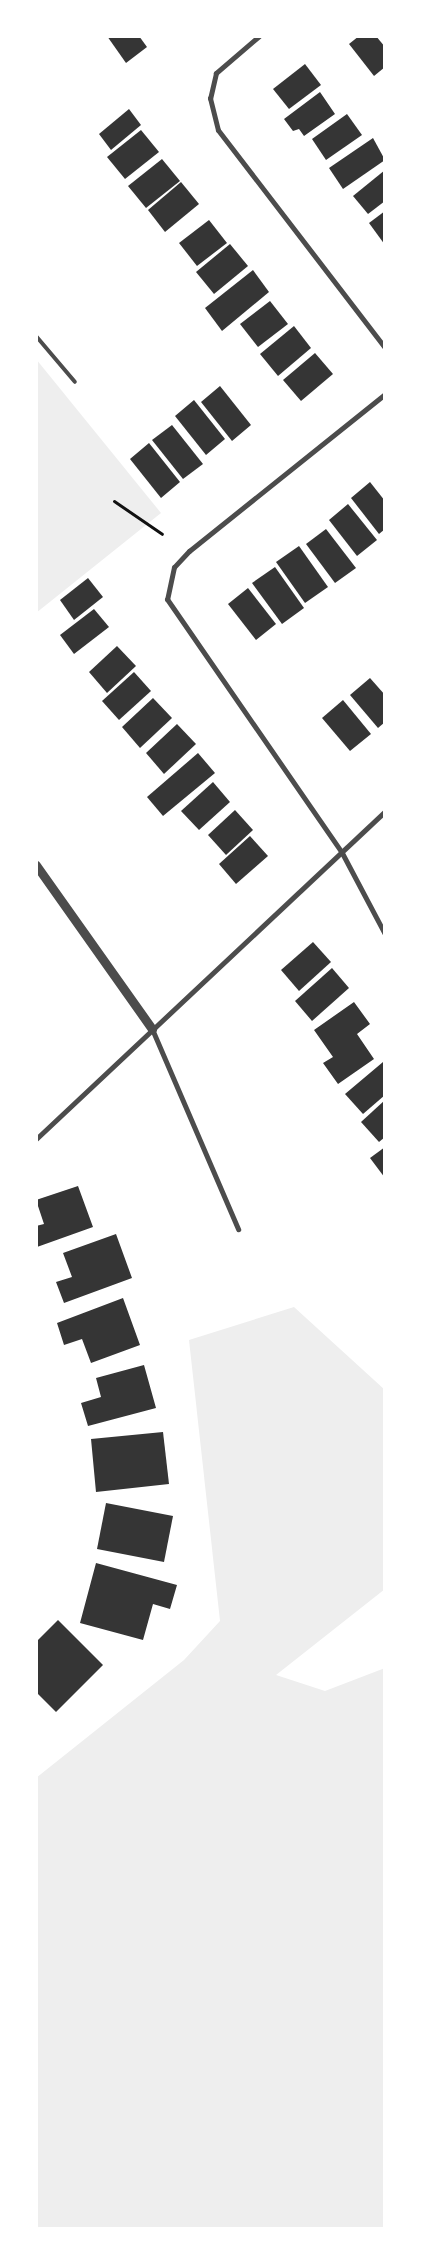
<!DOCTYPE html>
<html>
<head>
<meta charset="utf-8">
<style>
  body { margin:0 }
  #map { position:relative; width:421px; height:2265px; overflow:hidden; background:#fff; font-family:Poppins,sans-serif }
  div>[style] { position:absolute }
  .green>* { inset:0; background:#eee }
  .building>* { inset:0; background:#353535 }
  .path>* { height:3px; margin:-1.5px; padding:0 1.5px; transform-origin:1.5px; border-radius:1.5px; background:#111 }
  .service>* { height:4px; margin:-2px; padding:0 2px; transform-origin:2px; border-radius:2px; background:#4c4c4c }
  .minor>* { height:5px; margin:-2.5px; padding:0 2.5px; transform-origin:2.5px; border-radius:2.5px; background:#4c4c4c }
  .tertiary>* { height:9px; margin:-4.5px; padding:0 4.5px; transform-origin:4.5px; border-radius:4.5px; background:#4c4c4c }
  span { translate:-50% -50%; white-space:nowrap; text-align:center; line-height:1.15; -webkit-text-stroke:4px #fff; paint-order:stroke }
  .frame { position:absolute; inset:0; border:38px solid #fff; pointer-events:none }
</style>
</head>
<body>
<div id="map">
  <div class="green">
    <div style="clip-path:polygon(36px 359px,161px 513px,36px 613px)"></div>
    <div style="clip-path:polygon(294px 1307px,385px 1390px,385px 1589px,276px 1675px,325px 1691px,385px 1668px,385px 2229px,36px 2229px,36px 1778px,184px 1660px,220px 1621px,189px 1340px)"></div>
  </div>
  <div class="building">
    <div style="clip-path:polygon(107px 36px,139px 36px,147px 47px,126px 63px)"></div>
    <div style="clip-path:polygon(359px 36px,376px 36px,385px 47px,385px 67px,374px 76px,349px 44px)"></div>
    <div style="clip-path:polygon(305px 64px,321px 85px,289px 109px,273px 89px)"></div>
    <div style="clip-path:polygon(320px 92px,335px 114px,304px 136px,299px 129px,293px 131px,284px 119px)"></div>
    <div style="clip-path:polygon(129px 109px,141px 125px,111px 150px,99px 134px)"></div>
    <div style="clip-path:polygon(347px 114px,362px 135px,326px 160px,312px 139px)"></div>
    <div style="clip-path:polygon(141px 130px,159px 152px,125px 179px,107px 157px)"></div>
    <div style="clip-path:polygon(373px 138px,385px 160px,343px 189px,329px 168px)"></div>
    <div style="clip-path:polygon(162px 159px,180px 181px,146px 208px,128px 186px)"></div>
    <div style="clip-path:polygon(385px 170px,385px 201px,368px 214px,353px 196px)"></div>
    <div style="clip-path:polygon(181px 182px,199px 204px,165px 232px,148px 210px)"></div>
    <div style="clip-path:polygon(385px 211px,385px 245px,369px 223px)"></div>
    <div style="clip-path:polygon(209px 220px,227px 243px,197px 266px,179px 243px)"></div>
    <div style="clip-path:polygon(230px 244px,248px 266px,214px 294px,196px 272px)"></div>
    <div style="clip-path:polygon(253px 270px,269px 292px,222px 331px,205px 308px)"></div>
    <div style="clip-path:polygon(270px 301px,288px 324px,258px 347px,240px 324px)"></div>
    <div style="clip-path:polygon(294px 326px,311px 348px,278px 376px,260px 354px)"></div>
    <div style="clip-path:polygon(315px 353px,333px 374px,301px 401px,283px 380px)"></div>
    <div style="clip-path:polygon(220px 386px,251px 425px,232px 441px,201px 402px)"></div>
    <div style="clip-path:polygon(194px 400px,225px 439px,206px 455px,175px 416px)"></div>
    <div style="clip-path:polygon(172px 425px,203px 464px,183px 479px,152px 440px)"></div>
    <div style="clip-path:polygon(149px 443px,180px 482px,161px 498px,130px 459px)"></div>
    <div style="clip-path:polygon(370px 482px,385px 501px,385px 529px,379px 534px,351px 498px)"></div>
    <div style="clip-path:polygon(348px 504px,377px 540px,357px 556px,329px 520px)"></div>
    <div style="clip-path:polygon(326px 529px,356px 568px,335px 583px,306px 544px)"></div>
    <div style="clip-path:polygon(299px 546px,328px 587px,305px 603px,276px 562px)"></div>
    <div style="clip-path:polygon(275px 567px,304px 608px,282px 624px,252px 583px)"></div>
    <div style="clip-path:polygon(88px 578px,103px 597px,74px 620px,60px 600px)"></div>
    <div style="clip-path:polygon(248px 588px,276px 624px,256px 640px,228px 604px)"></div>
    <div style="clip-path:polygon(94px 609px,109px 627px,74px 654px,60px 635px)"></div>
    <div style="clip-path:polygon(117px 646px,136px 666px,107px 693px,89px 672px)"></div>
    <div style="clip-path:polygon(134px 672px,151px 691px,119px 720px,102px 701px)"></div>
    <div style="clip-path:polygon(370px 678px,385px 695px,385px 722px,378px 728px,350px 695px)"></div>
    <div style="clip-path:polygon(153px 698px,172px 718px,140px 748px,122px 727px)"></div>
    <div style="clip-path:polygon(343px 700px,371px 734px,350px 751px,322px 718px)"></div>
    <div style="clip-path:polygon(177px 724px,196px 744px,164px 774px,146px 753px)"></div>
    <div style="clip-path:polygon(198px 753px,215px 773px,163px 816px,147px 797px)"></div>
    <div style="clip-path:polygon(213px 782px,230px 802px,199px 830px,181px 811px)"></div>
    <div style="clip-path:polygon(235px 810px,253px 830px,226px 855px,208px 835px)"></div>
    <div style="clip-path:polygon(250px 836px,268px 856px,236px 884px,219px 864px)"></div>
    <div style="clip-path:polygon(313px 942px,331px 962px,299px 991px,281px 970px)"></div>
    <div style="clip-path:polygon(332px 968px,349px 988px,312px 1021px,295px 1001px)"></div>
    <div style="clip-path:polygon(354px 1002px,370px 1024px,357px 1034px,374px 1059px,338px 1084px,323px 1063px,333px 1057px,314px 1030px)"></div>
    <div style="clip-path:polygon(383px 1062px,385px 1095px,363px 1114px,345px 1094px)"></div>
    <div style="clip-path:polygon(385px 1100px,385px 1137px,379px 1142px,361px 1122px)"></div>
    <div style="clip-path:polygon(385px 1147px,385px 1178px,370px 1158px)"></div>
    <div style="clip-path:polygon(78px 1186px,93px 1227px,37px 1247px,36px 1226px,44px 1224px,36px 1200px)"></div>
    <div style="clip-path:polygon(116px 1234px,132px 1278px,64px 1303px,56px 1282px,72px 1277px,63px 1253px)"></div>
    <div style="clip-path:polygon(123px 1298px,140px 1345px,91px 1363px,82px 1339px,64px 1345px,57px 1323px)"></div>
    <div style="clip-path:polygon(144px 1365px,156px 1408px,88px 1426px,81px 1403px,101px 1397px,96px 1378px)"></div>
    <div style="clip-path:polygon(163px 1432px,169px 1484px,96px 1492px,91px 1439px)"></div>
    <div style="clip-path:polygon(106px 1503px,173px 1516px,164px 1562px,97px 1549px)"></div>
    <div style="clip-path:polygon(96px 1563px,177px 1585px,170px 1609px,153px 1604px,143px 1640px,80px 1623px)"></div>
    <div style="clip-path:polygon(58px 1620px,103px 1665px,56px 1712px,36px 1692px,36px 1642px)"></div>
  </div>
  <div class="path">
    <div style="left:114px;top:501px;width:58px;rotate:34.5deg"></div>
  </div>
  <div class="service">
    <div style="left:36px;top:336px;width:60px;rotate:49.7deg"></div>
  </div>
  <div class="minor">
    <div style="left:259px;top:36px;width:57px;rotate:139.3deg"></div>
    <div style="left:216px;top:73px;width:26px;rotate:103deg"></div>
    <div style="left:210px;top:98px;width:33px;rotate:76deg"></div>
    <div style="left:218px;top:130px;width:275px;rotate:52.5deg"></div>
    <div style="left:385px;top:394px;width:251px;rotate:141.3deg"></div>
    <div style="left:189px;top:551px;width:22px;rotate:133deg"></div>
    <div style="left:174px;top:567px;width:33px;rotate:102deg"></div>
    <div style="left:167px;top:599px;width:306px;rotate:55.4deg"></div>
    <div style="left:341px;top:851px;width:94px;rotate:62.1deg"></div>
    <div style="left:152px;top:1029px;width:218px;rotate:66.7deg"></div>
    <div style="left:36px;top:1139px;width:479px;rotate:-43.2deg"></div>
  </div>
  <div class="tertiary">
    <div style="left:36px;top:865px;width:201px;rotate:54.7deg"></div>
  </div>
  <div class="frame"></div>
</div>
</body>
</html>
